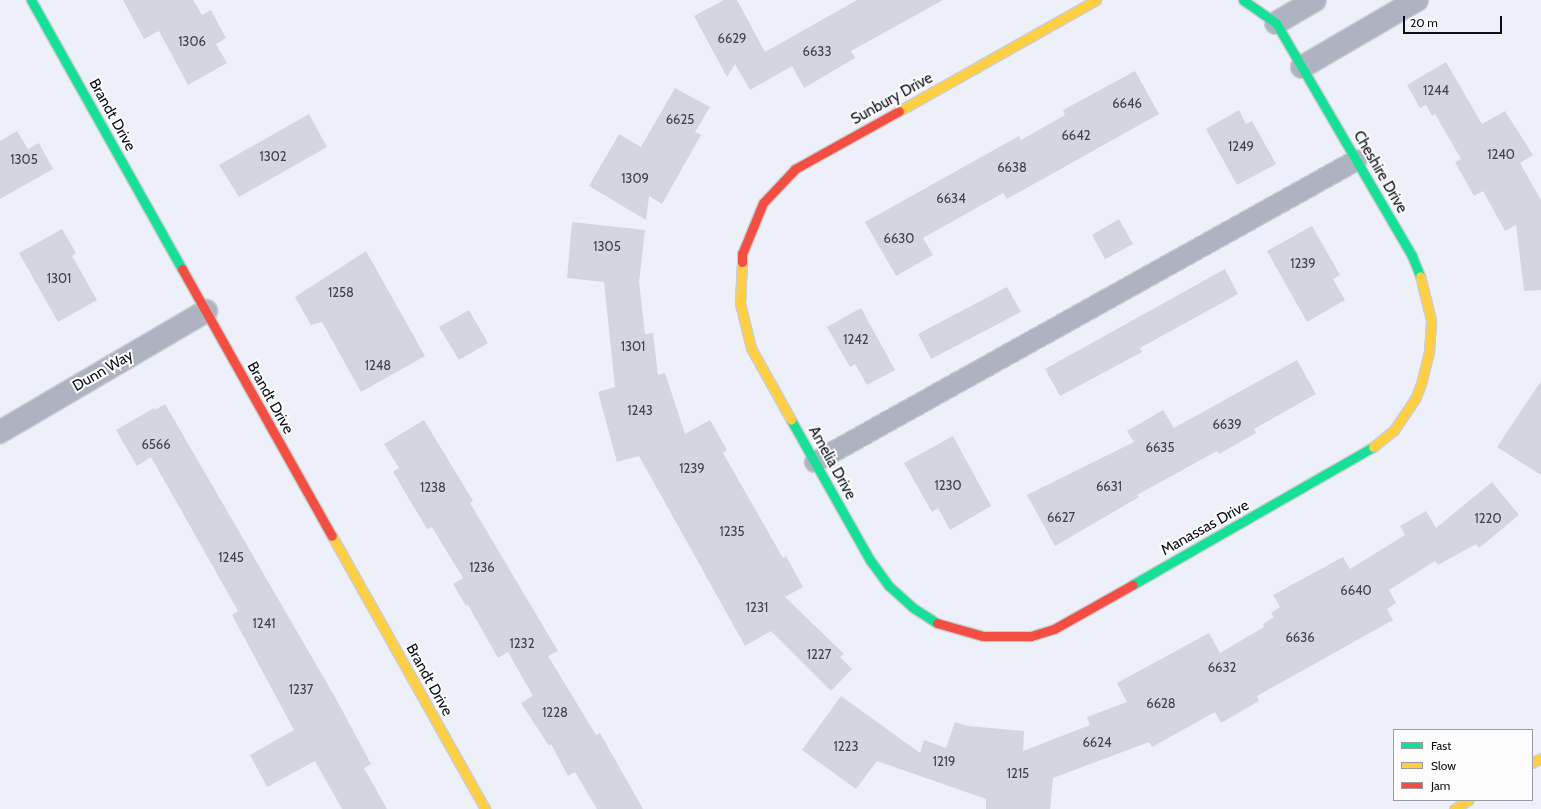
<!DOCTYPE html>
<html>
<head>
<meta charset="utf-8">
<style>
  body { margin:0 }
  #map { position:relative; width:1541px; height:809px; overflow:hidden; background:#edf0f8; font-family:Cabin,sans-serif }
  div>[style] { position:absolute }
  .building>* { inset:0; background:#d3d6de }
  .roads { filter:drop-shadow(1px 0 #cacdd3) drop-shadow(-1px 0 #cacdd3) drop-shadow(0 1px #cacdd3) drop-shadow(0 -1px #cacdd3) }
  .lane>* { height:20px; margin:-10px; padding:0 10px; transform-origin:10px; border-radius:10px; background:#aeb3c1 }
  .street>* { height:22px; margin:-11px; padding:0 11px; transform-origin:11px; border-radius:11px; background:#aeb3c1 }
  .fast>* { height:9px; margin:-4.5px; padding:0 4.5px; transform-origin:4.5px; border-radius:4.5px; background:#16e098 }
  .slow>* { height:9px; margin:-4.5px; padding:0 4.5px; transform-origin:4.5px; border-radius:4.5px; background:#ffcf43 }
  .jam>* { height:9px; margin:-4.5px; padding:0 4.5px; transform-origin:4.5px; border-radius:4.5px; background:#f24e42 }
  span { translate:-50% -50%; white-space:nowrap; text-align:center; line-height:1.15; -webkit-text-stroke:4px #fcfcfc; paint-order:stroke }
  .number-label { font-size:13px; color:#40434b }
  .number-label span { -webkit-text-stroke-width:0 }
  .street-label { font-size:15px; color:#0c0f17 }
  .legend { position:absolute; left:1393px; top:729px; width:140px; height:72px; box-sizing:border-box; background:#fcfcfc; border:1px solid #9c9da0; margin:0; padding:5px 7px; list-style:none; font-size:12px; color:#0c0f17 }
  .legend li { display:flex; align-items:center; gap:8px; height:20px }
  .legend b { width:20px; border:1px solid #9c9da0 }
  .scale { position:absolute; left:1403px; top:16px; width:99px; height:18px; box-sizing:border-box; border:2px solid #0c0f17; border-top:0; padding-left:5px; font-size:12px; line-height:14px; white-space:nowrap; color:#0c0f17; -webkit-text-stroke:3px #fcfcfc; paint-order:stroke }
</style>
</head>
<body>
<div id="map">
  <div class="building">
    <div style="clip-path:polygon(123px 0,193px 0,202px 15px,211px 10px,226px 38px,216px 44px,227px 63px,188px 85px,159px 31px,144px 39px)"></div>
    <div style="clip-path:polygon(724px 0,737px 0,765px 52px,857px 0,943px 0,851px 51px,855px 58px,804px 88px,792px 66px,750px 90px,735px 64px,727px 77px,694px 16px)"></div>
    <div style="clip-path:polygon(1446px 62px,1482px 124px,1505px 111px,1533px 155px,1520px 163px,1541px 200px,1541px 290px,1524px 291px,1516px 225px,1505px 231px,1483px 191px,1474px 196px,1455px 162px,1461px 159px,1435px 114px,1432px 116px,1426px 105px,1420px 108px,1407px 85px)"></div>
    <div style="clip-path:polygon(1135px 71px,1159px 114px,1007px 199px,1003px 193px,923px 238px,933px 255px,896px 276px,865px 222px,1019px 136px,1021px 140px,1065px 115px,1063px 110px)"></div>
    <div style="clip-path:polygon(675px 88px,710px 107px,695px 132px,701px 135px,662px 204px,649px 196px,646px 220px,589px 186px,619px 134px,641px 147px)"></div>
    <div style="clip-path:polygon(1239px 110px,1246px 124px,1252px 121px,1276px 164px,1237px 185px,1206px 129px)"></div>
    <div style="clip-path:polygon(309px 114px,327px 147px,239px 197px,219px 165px)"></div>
    <div style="clip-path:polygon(17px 131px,28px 149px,39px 143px,53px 169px,0 199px,0 141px)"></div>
    <div style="clip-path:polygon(1119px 219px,1133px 244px,1105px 259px,1092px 235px)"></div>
    <div style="clip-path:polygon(572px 222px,645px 230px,639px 282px,645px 334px,653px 333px,658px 375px,665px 373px,685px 434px,710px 420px,727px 450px,723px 453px,783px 558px,786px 556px,803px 587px,785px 597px,844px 654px,840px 657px,852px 669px,831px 691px,771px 631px,745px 646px,639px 456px,617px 462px,598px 392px,615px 387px,604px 282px,567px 278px)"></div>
    <div style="clip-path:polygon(1312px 226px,1340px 275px,1333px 279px,1345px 300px,1307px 322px,1267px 251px)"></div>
    <div style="clip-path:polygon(62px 229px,76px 253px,72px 256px,97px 300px,58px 322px,19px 253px)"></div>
    <div style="clip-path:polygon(366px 251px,425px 356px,361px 392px,322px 322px,311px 325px,295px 297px)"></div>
    <div style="clip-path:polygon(1225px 269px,1238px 294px,1140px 348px,1142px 352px,1060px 396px,1045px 369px)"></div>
    <div style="clip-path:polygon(1007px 287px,1021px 312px,931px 359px,918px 334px)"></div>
    <div style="clip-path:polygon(861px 308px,895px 370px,867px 385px,855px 364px,850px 367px,827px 327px)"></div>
    <div style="clip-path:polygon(469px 310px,488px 343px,459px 360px,439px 327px)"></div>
    <div style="clip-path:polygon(1297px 360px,1316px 394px,1254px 429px,1256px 433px,1219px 454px,1217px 451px,1137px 495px,1139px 497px,1055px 546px,1027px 495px,1134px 442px,1127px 431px,1163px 410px,1174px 428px)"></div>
    <div style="clip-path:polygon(1541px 381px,1541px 475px,1497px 447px)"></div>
    <div style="clip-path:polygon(165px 404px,335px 697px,371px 764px,364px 768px,387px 809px,342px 809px,315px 761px,267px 787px,250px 755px,294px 730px,232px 615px,238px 611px,151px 457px,137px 466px,116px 430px,154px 408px,155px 410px)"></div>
    <div style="clip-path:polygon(424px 420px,473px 501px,470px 503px,558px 651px,548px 656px,596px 735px,600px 733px,643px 809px,597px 809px,575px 772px,568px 776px,551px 744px,549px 746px,521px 703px,533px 696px,508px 652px,498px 658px,468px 605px,466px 606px,453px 584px,463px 578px,432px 527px,427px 529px,393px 472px,399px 468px,384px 444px)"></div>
    <div style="clip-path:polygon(953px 436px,991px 506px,950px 530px,938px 508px,932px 512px,904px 463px)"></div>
    <div style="clip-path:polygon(1492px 482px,1519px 515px,1479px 548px,1476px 544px,1438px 565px,1435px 561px,1389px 590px,1396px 603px,1387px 609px,1393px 620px,1257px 696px,1259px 701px,1221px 723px,1215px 712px,1152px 747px,1149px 742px,1053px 778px,1050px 809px,986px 809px,986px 799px,877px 761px,856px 789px,802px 750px,841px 696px,920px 753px,924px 740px,946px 748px,955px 722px,968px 726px,1024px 731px,1023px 751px,1090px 725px,1087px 717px,1127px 702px,1117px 683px,1209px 633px,1220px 653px,1264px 627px,1263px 624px,1274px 617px,1271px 613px,1280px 607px,1273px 595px,1343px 557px,1350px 569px,1405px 535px,1400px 526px,1426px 511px,1436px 528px)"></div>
  </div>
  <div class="roads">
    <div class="lane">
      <div style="left:815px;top:462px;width:620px;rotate:-29.13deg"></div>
    </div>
    <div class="street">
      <div style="left:1276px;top:23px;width:45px;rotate:-30.5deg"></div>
      <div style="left:1302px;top:67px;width:133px;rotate:-30.2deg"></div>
      <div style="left:0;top:432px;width:239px;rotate:-30.4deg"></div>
    </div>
    <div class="fast">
      <div style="left:31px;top:0;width:308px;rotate:60.7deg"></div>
      <div style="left:1243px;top:0;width:40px;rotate:34.9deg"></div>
      <div style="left:1276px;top:23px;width:270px;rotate:59.7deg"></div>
      <div style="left:1412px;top:256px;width:22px;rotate:68deg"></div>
      <div style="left:791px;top:420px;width:161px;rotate:60.6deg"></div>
      <div style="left:870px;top:560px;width:32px;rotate:54deg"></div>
      <div style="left:889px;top:586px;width:31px;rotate:42deg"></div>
      <div style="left:912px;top:607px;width:30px;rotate:33deg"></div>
      <div style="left:1132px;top:585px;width:278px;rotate:-29.8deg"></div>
    </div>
    <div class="slow">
      <div style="left:899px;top:111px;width:226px;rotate:-29.4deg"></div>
      <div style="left:742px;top:262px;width:41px;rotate:92.8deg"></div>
      <div style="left:740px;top:303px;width:46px;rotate:76.3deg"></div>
      <div style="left:751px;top:348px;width:82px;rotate:60.9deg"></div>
      <div style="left:1373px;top:447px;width:27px;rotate:-39deg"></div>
      <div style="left:1394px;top:430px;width:37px;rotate:-56deg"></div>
      <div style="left:1415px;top:399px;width:16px;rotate:-68deg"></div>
      <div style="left:1421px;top:384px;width:34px;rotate:-76deg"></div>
      <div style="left:1429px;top:351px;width:31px;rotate:-86deg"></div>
      <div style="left:1431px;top:320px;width:45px;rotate:-104deg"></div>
      <div style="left:332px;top:536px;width:313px;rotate:60.7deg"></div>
      <div style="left:1532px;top:763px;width:10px;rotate:-29deg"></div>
      <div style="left:1454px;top:809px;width:17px;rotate:-31deg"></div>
    </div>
    <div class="jam">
      <div style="left:742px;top:262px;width:8px;rotate:-90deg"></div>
      <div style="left:742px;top:254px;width:55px;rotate:-67.6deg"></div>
      <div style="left:763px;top:203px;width:47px;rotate:-46.7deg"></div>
      <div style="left:795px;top:169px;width:119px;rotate:-29.1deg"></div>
      <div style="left:182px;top:269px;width:306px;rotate:60.7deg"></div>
      <div style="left:937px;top:623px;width:48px;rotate:15.8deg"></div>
      <div style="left:983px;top:636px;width:48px"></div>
      <div style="left:1031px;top:636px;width:24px;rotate:-17deg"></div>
      <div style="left:1054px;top:629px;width:90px;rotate:-29.4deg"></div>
    </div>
  </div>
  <div class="number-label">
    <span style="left:732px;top:38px">6629</span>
    <span style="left:192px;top:41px">1306</span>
    <span style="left:817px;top:51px">6633</span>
    <span style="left:1436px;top:90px">1244</span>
    <span style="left:1127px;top:103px">6646</span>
    <span style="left:680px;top:119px">6625</span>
    <span style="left:1076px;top:135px">6642</span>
    <span style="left:1241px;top:146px">1249</span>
    <span style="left:1501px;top:154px">1240</span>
    <span style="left:273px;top:156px">1302</span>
    <span style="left:24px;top:159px">1305</span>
    <span style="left:1012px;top:167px">6638</span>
    <span style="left:635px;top:178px">1309</span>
    <span style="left:951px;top:198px">6634</span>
    <span style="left:899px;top:238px">6630</span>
    <span style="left:607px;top:246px">1305</span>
    <span style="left:1303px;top:263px">1239</span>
    <span style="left:59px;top:278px">1301</span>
    <span style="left:341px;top:292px">1258</span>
    <span style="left:856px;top:339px">1242</span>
    <span style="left:633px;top:346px">1301</span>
    <span style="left:378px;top:365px">1248</span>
    <span style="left:640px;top:410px">1243</span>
    <span style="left:1227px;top:424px">6639</span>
    <span style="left:156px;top:444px">6566</span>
    <span style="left:1160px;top:447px">6635</span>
    <span style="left:692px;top:468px">1239</span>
    <span style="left:948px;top:485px">1230</span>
    <span style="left:1109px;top:486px">6631</span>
    <span style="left:433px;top:487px">1238</span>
    <span style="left:1061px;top:517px">6627</span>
    <span style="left:1488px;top:518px">1220</span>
    <span style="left:732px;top:531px">1235</span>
    <span style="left:231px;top:557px">1245</span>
    <span style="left:482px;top:567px">1236</span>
    <span style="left:1356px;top:590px">6640</span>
    <span style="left:757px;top:607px">1231</span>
    <span style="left:264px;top:623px">1241</span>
    <span style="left:1300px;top:637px">6636</span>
    <span style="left:522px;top:643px">1232</span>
    <span style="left:819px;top:654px">1227</span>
    <span style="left:1222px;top:667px">6632</span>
    <span style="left:301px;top:689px">1237</span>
    <span style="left:1161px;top:703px">6628</span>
    <span style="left:555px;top:712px">1228</span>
    <span style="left:1097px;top:742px">6624</span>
    <span style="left:846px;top:746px">1223</span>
    <span style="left:944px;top:761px">1219</span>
    <span style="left:1018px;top:773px">1215</span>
  </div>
  <div class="street-label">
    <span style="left:892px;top:99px;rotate:-29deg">Sunbury Drive</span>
    <span style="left:112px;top:115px;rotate:61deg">Brandt Drive</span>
    <span style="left:1380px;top:172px;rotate:60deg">Cheshire Drive</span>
    <span style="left:103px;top:371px;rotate:-30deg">Dunn Way</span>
    <span style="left:270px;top:398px;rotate:61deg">Brandt Drive</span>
    <span style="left:832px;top:463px;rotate:61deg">Amelia Drive</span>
    <span style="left:1205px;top:528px;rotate:-29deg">Manassas Drive</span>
    <span style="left:429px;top:680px;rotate:61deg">Brandt Drive</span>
  </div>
  <ul class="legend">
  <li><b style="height:5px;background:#16e098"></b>Fast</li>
  <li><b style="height:5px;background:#ffcf43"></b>Slow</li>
  <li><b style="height:5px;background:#f24e42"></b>Jam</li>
  </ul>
  <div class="scale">20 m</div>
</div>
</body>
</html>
